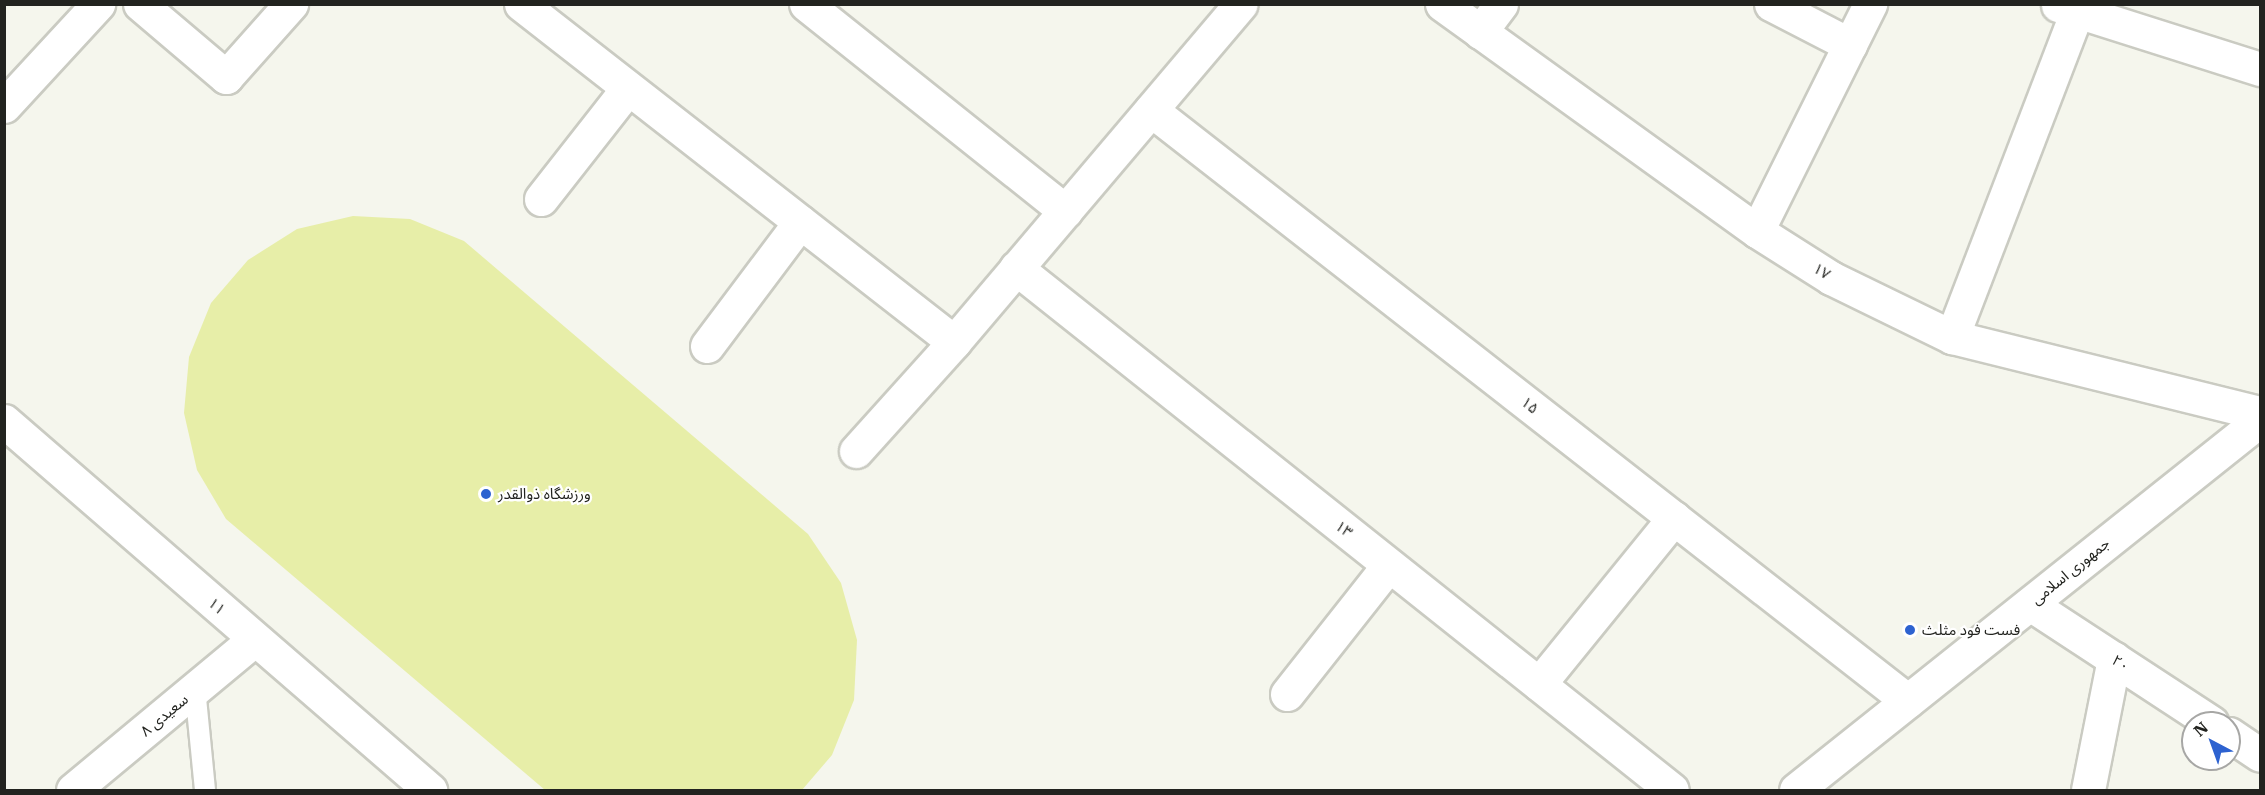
<!DOCTYPE html>
<html>
<head>
<meta charset="utf-8">
<style>
  body { margin:0 }
  #map { position:relative; width:2265px; height:795px; overflow:hidden; background:#f5f6ed; font-family:"IBM Plex Serif","Noto Sans Arabic",serif }
  div>[style] { position:absolute }
  .green>* { inset:0; background:#e7eea8 }
  .roads { filter:drop-shadow(2px 0 #cacbc2) drop-shadow(-2px 0 #cacbc2) drop-shadow(0 2px #cacbc2) drop-shadow(0 -2px #cacbc2) }
  .lane>* { height:20px; margin:-10px; padding:0 10px; transform-origin:10px; border-radius:10px; background:#fff }
  .street>* { height:33px; margin:-16.5px; padding:0 16.5px; transform-origin:16.5px; border-radius:16.5px; background:#fff }
  .secondary>* { height:33px; margin:-16.5px; padding:0 16.5px; transform-origin:16.5px; border-radius:16.5px; background:#fff }
  .dots>* { width:16px; height:16px; translate:-50% -50%; box-sizing:border-box; border:3px solid #fff; border-radius:50% }
  span { translate:-50% -50%; white-space:nowrap; text-align:center; line-height:1.15; -webkit-text-stroke:4.5px #fff; paint-order:stroke }
  .street-label { font-size:15px; color:#22231f }
  .poi-label { font-size:15px; color:#22231f }
  .left { translate:0 -50%; text-align:left }
  .frame { position:absolute; inset:0; border:6px solid #22231f; pointer-events:none }
  .north { position:absolute; left:2181px; top:711px; width:60px; height:60px; box-sizing:border-box; background:#fff; border:2px solid #a7a7a5; border-radius:50%; rotate:319deg; font-size:16px; font-weight:700; line-height:24px; text-align:center; color:#22231f }
  .north::after { content:''; display:block; margin:auto; width:21px; height:27px; background:#2d62d0; clip-path:polygon(50% 0,100% 100%,50% 72%,0 100%) }
</style>
</head>
<body>
<div id="map">
  <div class="green">
    <div style="clip-path:polygon(353px 216px,410px 219px,464px 241px,808px 534px,841px 583px,857px 640px,854px 700px,832px 755px,802px 790px,545px 790px,226px 519px,197px 470px,184px 413px,189px 357px,211px 303px,248px 260px,297px 229px)"></div>
  </div>
  <div class="roads">
    <div class="lane">
      <div style="left:195px;top:688px;width:102px;rotate:84.4deg"></div>
    </div>
    <div class="street">
      <div style="left:140px;top:4px;width:113px;rotate:40.3deg"></div>
      <div style="left:226px;top:77px;width:98px;rotate:-48.3deg"></div>
      <div style="left:521px;top:4px;width:549px;rotate:37.98deg"></div>
      <div style="left:806px;top:4px;width:332px;rotate:38.6deg"></div>
      <div style="left:1442px;top:4px;width:388px;rotate:35.8deg"></div>
      <div style="left:1757px;top:231px;width:88px;rotate:32.4deg"></div>
      <div style="left:1831px;top:278px;width:135px;rotate:26deg"></div>
      <div style="left:1952px;top:337px;width:317px;rotate:13.9deg"></div>
      <div style="left:1771px;top:4px;width:89px;rotate:27.4deg"></div>
      <div style="left:2058px;top:5px;width:212px;rotate:17.6deg"></div>
      <div style="left:1480px;top:32px;width:35px;rotate:-53deg"></div>
      <div style="left:4px;top:106px;width:139px;rotate:-47.3deg"></div>
      <div style="left:1151px;top:110px;width:960px;rotate:37.98deg"></div>
      <div style="left:541px;top:199px;width:141px;rotate:-51.9deg"></div>
      <div style="left:1757px;top:231px;width:254px;rotate:-63.5deg"></div>
      <div style="left:1016px;top:268px;width:838px;rotate:38.51deg"></div>
      <div style="left:1952px;top:337px;width:357px;rotate:-69deg"></div>
      <div style="left:707px;top:346px;width:155px;rotate:-53.1deg"></div>
      <div style="left:4px;top:421px;width:564px;rotate:40.9deg"></div>
      <div style="left:856px;top:451px;width:147px;rotate:-48deg"></div>
      <div style="left:954px;top:342px;width:443px;rotate:-49.7deg"></div>
      <div style="left:2030px;top:604px;width:217px;rotate:33.2deg"></div>
      <div style="left:1539px;top:684px;width:214px;rotate:-50.9deg"></div>
      <div style="left:1287px;top:694px;width:164px;rotate:-51.7deg"></div>
      <div style="left:2229px;top:734px;width:37px;rotate:34deg"></div>
      <div style="left:73px;top:790px;width:236px;rotate:-39.7deg"></div>
      <div style="left:2088px;top:790px;width:134px;rotate:-78.8deg"></div>
    </div>
    <div class="secondary">
      <div style="left:1796px;top:790px;width:593px;rotate:-38.57deg"></div>
    </div>
  </div>
  <div class="dots">
    <div style="left:486px;top:494px;background:#2d62d0"></div>
    <div style="left:1910px;top:630px;background:#2d62d0"></div>
  </div>
  <div class="street-label">
    <span style="left:1822px;top:271px;rotate:31deg">۱۷</span>
    <span style="left:1530px;top:405px;rotate:38deg">۱۵</span>
    <span style="left:1344px;top:529px;rotate:38deg">۱۳</span>
    <span style="left:2070px;top:571px;rotate:-39deg">جمهوری اسلامی</span>
    <span style="left:217px;top:606px;rotate:41deg">۱۱</span>
    <span style="left:2121px;top:663px;rotate:33deg">۲۰</span>
    <span style="left:164px;top:715px;rotate:-40deg">سعیدی ۸</span>
  </div>
  <div class="poi-label">
    <span class="left" style="left:498px;top:494px">ورزشگاه ذوالقدر</span>
    <span class="left" style="left:1922px;top:630px">فست فود مثلث</span>
  </div>
  <div class="frame"></div>
  <div class="north">N</div>
</div>
</body>
</html>
